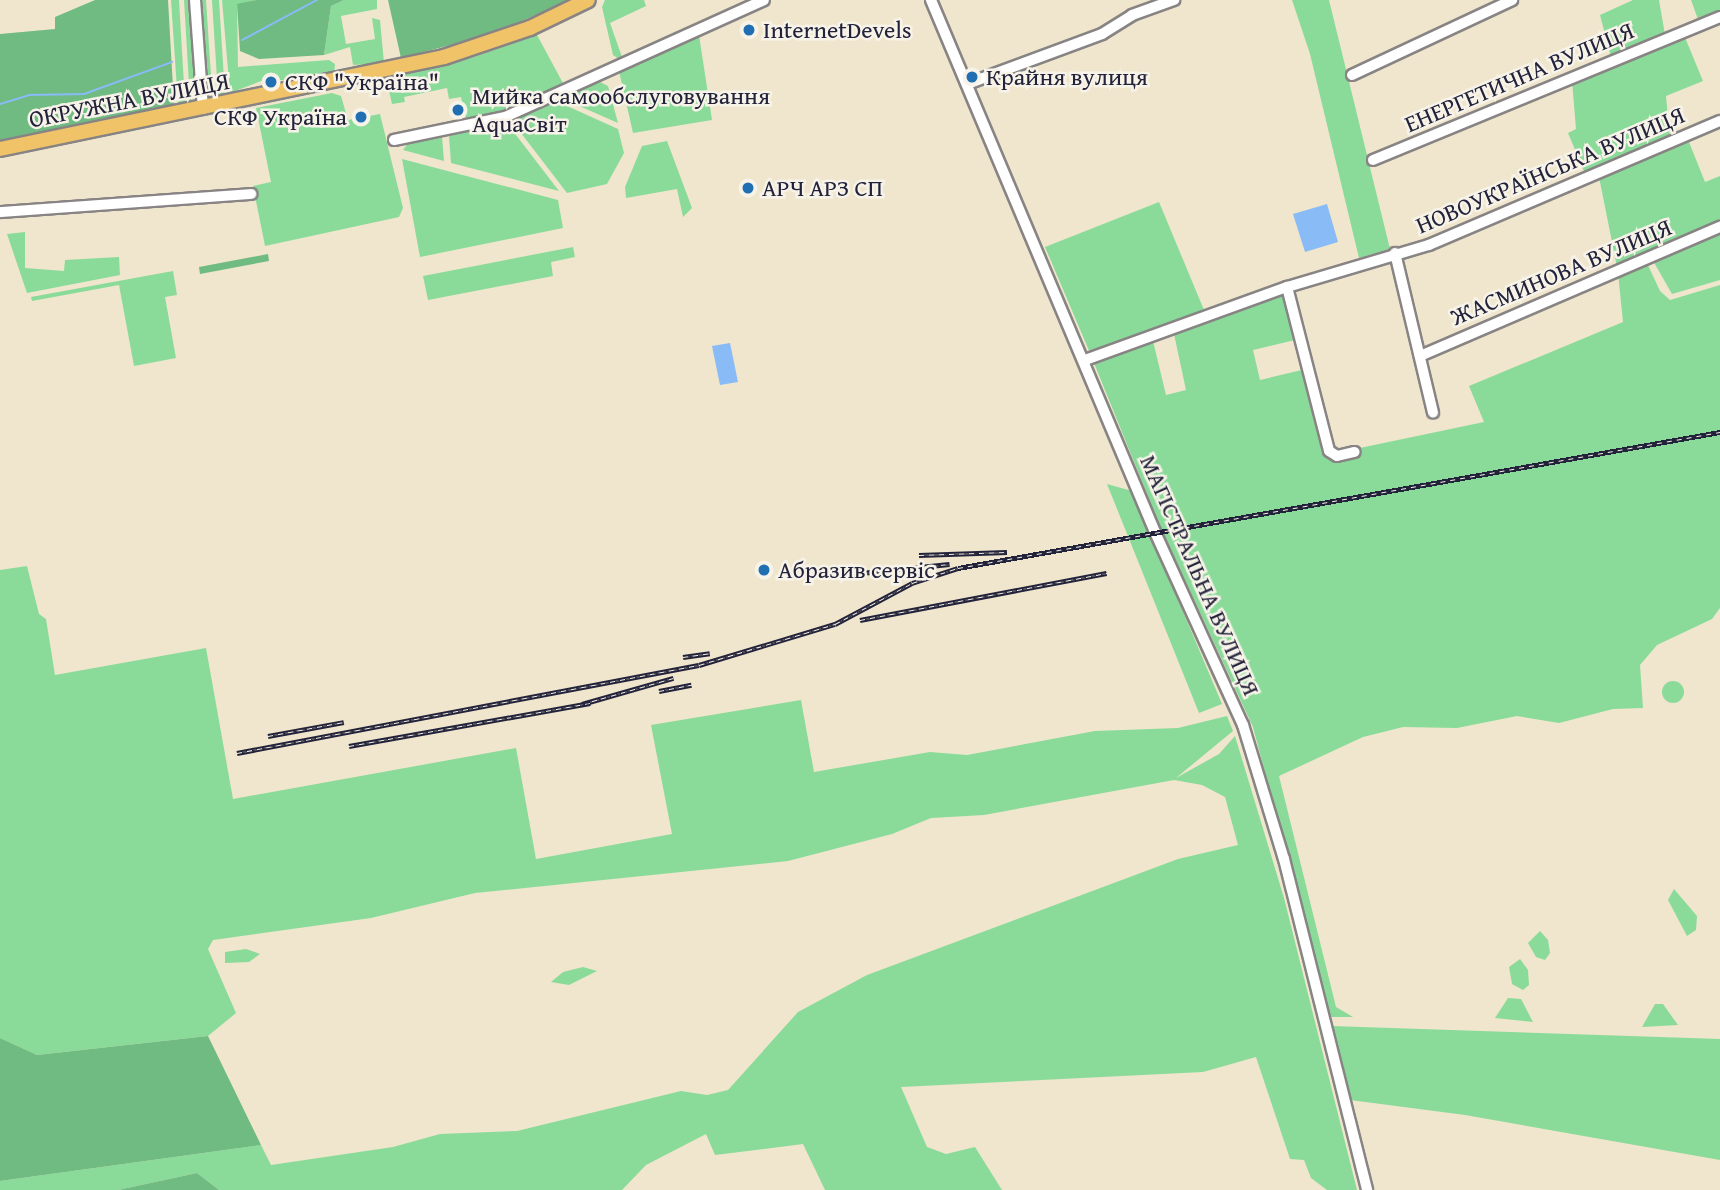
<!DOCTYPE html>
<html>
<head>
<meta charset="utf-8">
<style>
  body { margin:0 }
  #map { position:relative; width:1720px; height:1190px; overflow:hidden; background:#efe6cd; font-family:"Gentium Book Plus",serif }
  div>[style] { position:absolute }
  .green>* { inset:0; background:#8adb9a }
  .round { border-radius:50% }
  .forest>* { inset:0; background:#6fbb82 }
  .water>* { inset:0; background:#89bbf6 }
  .stream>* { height:2px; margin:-1px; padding:0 1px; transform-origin:1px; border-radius:1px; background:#89bbf6 }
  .roads { filter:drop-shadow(2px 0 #888484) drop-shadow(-2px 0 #888484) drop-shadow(0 2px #888484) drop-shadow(0 -2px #888484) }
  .minor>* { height:10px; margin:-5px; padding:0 5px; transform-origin:5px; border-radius:5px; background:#fff }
  .major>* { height:14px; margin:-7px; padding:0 7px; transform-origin:7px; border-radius:7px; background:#f1c369 }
  .rail>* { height:4.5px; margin-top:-2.25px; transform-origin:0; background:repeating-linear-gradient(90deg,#f7f3e8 0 5px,#22223b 0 10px); box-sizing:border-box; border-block:2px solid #22223b }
  .dots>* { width:19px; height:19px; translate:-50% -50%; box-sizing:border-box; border:4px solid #f7f3e8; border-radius:50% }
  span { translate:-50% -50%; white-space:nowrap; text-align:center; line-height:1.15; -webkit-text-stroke:5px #f7f3e8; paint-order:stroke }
  .poi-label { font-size:24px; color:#22223b }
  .left { translate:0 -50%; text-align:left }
  .right { translate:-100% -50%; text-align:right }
  .street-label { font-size:24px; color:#22223b }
</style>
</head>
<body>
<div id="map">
  <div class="green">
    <div style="clip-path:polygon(171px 0,179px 0,185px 102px,178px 104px)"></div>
    <div style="clip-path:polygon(184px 0,189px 0,195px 93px,190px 101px)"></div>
    <div style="clip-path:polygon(199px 0,206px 0,212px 91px,207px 86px)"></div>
    <div style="clip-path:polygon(212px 0,219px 0,225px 95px,218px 95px)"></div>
    <div style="clip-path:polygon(222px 0,256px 0,237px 5px,238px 67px,329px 60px,335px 64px,334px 74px,300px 81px,279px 80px,277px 75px,230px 93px)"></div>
    <div style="clip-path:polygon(344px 0,377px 0,377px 9px,341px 16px,346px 44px,375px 39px,372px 18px,380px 20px,384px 63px,353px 65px,350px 47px,324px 55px,331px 6px)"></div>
    <div style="clip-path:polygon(605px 0,644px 0,646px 6px,610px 23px,622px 57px,670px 35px,619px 59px,613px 55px,602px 7px)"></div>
    <div style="clip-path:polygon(1292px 0,1329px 0,1390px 249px,1359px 258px,1310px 54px)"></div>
    <div style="clip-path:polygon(1633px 0,1659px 0,1665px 35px,1611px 57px,1600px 15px)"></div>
    <div style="clip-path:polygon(1691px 0,1720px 0,1720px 13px,1699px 22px)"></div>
    <div style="clip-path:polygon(537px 35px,564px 85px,501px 112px,466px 119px,461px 97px,449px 99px,447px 88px,404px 97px,405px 102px,392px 104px,388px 86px,395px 75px,474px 57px)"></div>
    <div style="clip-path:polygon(699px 35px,712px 120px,633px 133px,619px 71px)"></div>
    <div style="clip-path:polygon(1684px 35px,1703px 81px,1666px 96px,1670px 138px,1586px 176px,1568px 133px,1576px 129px,1572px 81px)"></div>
    <div style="clip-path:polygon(600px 82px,608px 86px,618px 123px,561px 98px)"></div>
    <div style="clip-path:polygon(332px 93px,341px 96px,348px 120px,380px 114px,403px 208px,399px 217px,265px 246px,253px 186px,271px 182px,256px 108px)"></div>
    <div style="clip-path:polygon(556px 101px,618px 129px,624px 153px,607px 184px,567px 193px,511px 120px)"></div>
    <div style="clip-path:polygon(506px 122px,559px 191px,451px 163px,449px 136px)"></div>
    <div style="clip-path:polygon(442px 137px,444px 161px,403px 150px,408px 143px)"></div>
    <div style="clip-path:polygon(1687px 137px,1705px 182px,1720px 176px,1720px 224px,1617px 267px,1599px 177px)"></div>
    <div style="clip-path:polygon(667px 141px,692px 208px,683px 217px,677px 189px,626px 198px,625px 187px,642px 146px)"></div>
    <div style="clip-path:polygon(402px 159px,558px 200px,563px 228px,420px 257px)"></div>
    <div style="clip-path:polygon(1159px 202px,1204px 310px,1090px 353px,1045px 247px)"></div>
    <div style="clip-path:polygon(1720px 230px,1720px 280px,1672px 294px,1652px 259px)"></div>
    <div style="clip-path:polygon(25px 232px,25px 268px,64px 271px,65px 260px,119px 257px,120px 275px,27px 293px,7px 234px)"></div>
    <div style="clip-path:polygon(573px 247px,575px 257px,551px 262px,553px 276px,428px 300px,423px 276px)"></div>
    <div style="clip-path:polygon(1647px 263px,1660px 291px,1670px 300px,1720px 285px,1720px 608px,1712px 619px,1657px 645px,1640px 665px,1643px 708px,1613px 709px,1559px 723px,1517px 716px,1457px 728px,1403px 727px,1363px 737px,1279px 776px,1336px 1007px,1353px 1017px,1329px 1017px,1253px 727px,1160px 526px,1094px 363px,1153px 341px,1166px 395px,1186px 390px,1174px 334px,1286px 293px,1299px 339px,1253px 350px,1260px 380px,1306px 369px,1326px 453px,1355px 449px,1484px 422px,1469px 386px,1623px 322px,1618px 273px)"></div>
    <div style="clip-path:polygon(173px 271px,177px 295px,165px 297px,176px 358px,134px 366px,119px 285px,32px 301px,31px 297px)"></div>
    <div style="clip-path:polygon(1107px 484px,1132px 491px,1222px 704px,1199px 713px)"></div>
    <div style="clip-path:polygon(27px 566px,39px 614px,46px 619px,55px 675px,206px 648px,233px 799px,516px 748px,536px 859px,672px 834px,651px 725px,801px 700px,814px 772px,930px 752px,967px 755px,1095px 731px,1178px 728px,1227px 716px,1233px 731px,1176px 778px,1219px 754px,1235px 736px,1284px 898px,1357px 1190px,1327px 1190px,1311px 1178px,1304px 1160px,1290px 1159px,1256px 1057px,1203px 1072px,901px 1087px,927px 1147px,946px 1154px,975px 1147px,1002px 1190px,825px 1190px,803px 1144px,715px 1155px,706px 1134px,646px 1165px,622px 1190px,219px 1190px,197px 1173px,118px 1190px,0 1190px,0 1181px,261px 1145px,271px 1165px,393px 1147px,440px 1134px,517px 1131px,681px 1091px,707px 1095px,728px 1090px,798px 1012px,867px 975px,1178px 859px,1238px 845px,1225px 797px,1202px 785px,1174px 780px,984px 815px,931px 818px,892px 834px,788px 861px,475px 893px,371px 918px,213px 940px,208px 949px,236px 1013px,208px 1036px,37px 1055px,0 1038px,0 570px)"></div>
    <div class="round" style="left:1662px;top:681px;width:22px;height:22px"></div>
    <div style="clip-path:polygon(1674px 889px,1697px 916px,1696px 930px,1687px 936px,1668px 900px)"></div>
    <div style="clip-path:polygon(1540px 931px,1548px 940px,1550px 953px,1545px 960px,1536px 957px,1528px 943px)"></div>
    <div style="clip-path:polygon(246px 949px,260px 954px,249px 962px,225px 963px,225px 952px)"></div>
    <div style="clip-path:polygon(1520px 959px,1528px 970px,1529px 985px,1523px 990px,1512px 984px,1509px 967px)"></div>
    <div style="clip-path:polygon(583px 967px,597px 971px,569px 985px,551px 982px,563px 972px)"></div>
    <div style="clip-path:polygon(1508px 998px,1521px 999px,1533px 1022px,1495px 1018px)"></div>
    <div style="clip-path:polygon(1655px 1004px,1663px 1004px,1678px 1025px,1642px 1027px)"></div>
    <div style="clip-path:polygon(1332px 1026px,1720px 1039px,1720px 1160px,1465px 1115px,1350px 1100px)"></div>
  </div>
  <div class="forest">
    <div style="clip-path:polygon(95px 0,168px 0,174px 105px,0 141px,0 34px,55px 29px,55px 17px)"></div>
    <div style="clip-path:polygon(256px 0,344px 0,331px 6px,324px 55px,259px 59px,240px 51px,237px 4px)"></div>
    <div style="clip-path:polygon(388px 0,570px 0,492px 34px,401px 58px)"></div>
    <div style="clip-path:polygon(268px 254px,269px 261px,200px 274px,199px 267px)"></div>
    <div style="clip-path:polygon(208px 1036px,261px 1145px,0 1181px,0 1038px,37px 1055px)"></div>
    <div style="clip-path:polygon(197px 1173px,219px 1190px,118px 1190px)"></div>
  </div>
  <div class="water">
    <div style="clip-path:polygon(1327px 204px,1338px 242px,1305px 252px,1293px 214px)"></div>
    <div style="clip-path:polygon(730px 343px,738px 382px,720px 385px,712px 346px)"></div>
  </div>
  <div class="stream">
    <div style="left:242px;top:40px;width:85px;rotate:-28.1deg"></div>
    <div style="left:0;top:104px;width:30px;rotate:-17deg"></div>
    <div style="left:29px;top:95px;width:55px;rotate:-1deg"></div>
    <div style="left:84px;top:94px;width:94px;rotate:-20deg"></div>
  </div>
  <div class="roads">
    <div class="minor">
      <div style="left:195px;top:0;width:109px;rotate:85.8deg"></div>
      <div style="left:931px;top:0;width:577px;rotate:67.17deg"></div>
      <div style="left:1155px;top:532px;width:212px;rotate:65.5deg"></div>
      <div style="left:1243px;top:725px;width:140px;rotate:73deg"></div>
      <div style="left:1284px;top:859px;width:341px;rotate:75.9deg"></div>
      <div style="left:1352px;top:75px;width:177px;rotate:-25.1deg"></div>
      <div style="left:967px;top:84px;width:144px;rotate:-20.3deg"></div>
      <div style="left:1102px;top:34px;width:36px;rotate:-32deg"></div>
      <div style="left:1132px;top:15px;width:45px;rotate:-19.7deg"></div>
      <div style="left:394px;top:140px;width:113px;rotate:-11.7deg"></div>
      <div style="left:505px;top:117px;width:284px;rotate:-24.3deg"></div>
      <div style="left:1373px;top:160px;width:375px;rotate:-22.4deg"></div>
      <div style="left:0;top:212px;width:252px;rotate:-4.1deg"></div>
      <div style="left:1395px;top:253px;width:164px;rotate:76.6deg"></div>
      <div style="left:1287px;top:287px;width:169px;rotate:75.6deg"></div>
      <div style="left:1329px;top:451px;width:9px;rotate:32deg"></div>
      <div style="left:1337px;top:456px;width:18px;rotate:-13deg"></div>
      <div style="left:1420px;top:356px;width:327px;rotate:-23.3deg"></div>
      <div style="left:1085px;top:360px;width:215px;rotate:-19.9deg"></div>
      <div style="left:1287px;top:287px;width:148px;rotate:-16.5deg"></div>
      <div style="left:1429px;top:245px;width:316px;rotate:-23.1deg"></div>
    </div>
    <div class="major">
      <div style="left:0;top:149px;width:453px;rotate:-11.7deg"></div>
      <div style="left:444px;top:57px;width:91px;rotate:-18.6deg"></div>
      <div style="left:530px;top:28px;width:64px;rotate:-25.8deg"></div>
    </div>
  </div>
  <div class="rail">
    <div style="left:919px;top:555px;width:88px;rotate:-2deg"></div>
    <div style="left:851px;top:574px;width:99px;rotate:-5.8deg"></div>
    <div style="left:860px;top:620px;width:251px;rotate:-10.8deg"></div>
    <div style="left:683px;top:657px;width:27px;rotate:-8deg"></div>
    <div style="left:659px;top:691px;width:33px;rotate:-11deg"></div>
    <div style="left:582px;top:704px;width:95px;rotate:-15.9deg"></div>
    <div style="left:268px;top:736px;width:77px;rotate:-10.4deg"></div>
    <div style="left:349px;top:746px;width:245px;rotate:-10.1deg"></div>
    <div style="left:237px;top:753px;width:470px;rotate:-10.8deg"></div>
    <div style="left:699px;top:665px;width:142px;rotate:-16.8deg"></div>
    <div style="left:835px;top:624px;width:87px;rotate:-28deg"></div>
    <div style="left:912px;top:583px;width:48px;rotate:-18.1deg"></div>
    <div style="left:958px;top:568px;width:774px;rotate:-10.12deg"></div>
  </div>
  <div class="dots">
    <div style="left:749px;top:30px;background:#1f6fb2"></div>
    <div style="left:972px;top:77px;background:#1f6fb2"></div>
    <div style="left:271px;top:82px;background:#1f6fb2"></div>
    <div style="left:458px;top:110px;background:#1f6fb2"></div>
    <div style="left:361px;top:117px;background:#1f6fb2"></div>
    <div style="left:748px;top:188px;background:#1f6fb2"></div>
    <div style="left:764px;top:570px;background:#1f6fb2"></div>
  </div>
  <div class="poi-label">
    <span class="left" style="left:763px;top:30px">InternetDevels</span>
    <span class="left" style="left:986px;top:77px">Крайня вулиця</span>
    <span class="left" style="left:285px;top:82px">СКФ "Україна"</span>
    <span class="left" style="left:472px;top:110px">Мийка самообслуговування<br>AquaСвіт</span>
    <span class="right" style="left:347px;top:117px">СКФ Україна</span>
    <span class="left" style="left:762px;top:188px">АРЧ АРЗ СП</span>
    <span class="left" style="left:778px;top:570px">Абразив сервіс</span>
  </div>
  <div class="street-label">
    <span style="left:1519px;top:77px;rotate:-23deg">ЕНЕРГЕТИЧНА ВУЛИЦЯ</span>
    <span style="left:129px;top:100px;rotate:-11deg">ОКРУЖНА ВУЛИЦЯ</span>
    <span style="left:1550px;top:170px;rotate:-23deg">НОВОУКРАЇНСЬКА ВУЛИЦЯ</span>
    <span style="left:1561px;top:272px;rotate:-23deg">ЖАСМИНОВА ВУЛИЦЯ</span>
    <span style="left:1200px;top:575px;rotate:66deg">МАГІСТРАЛЬНА ВУЛИЦЯ</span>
  </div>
</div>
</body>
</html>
